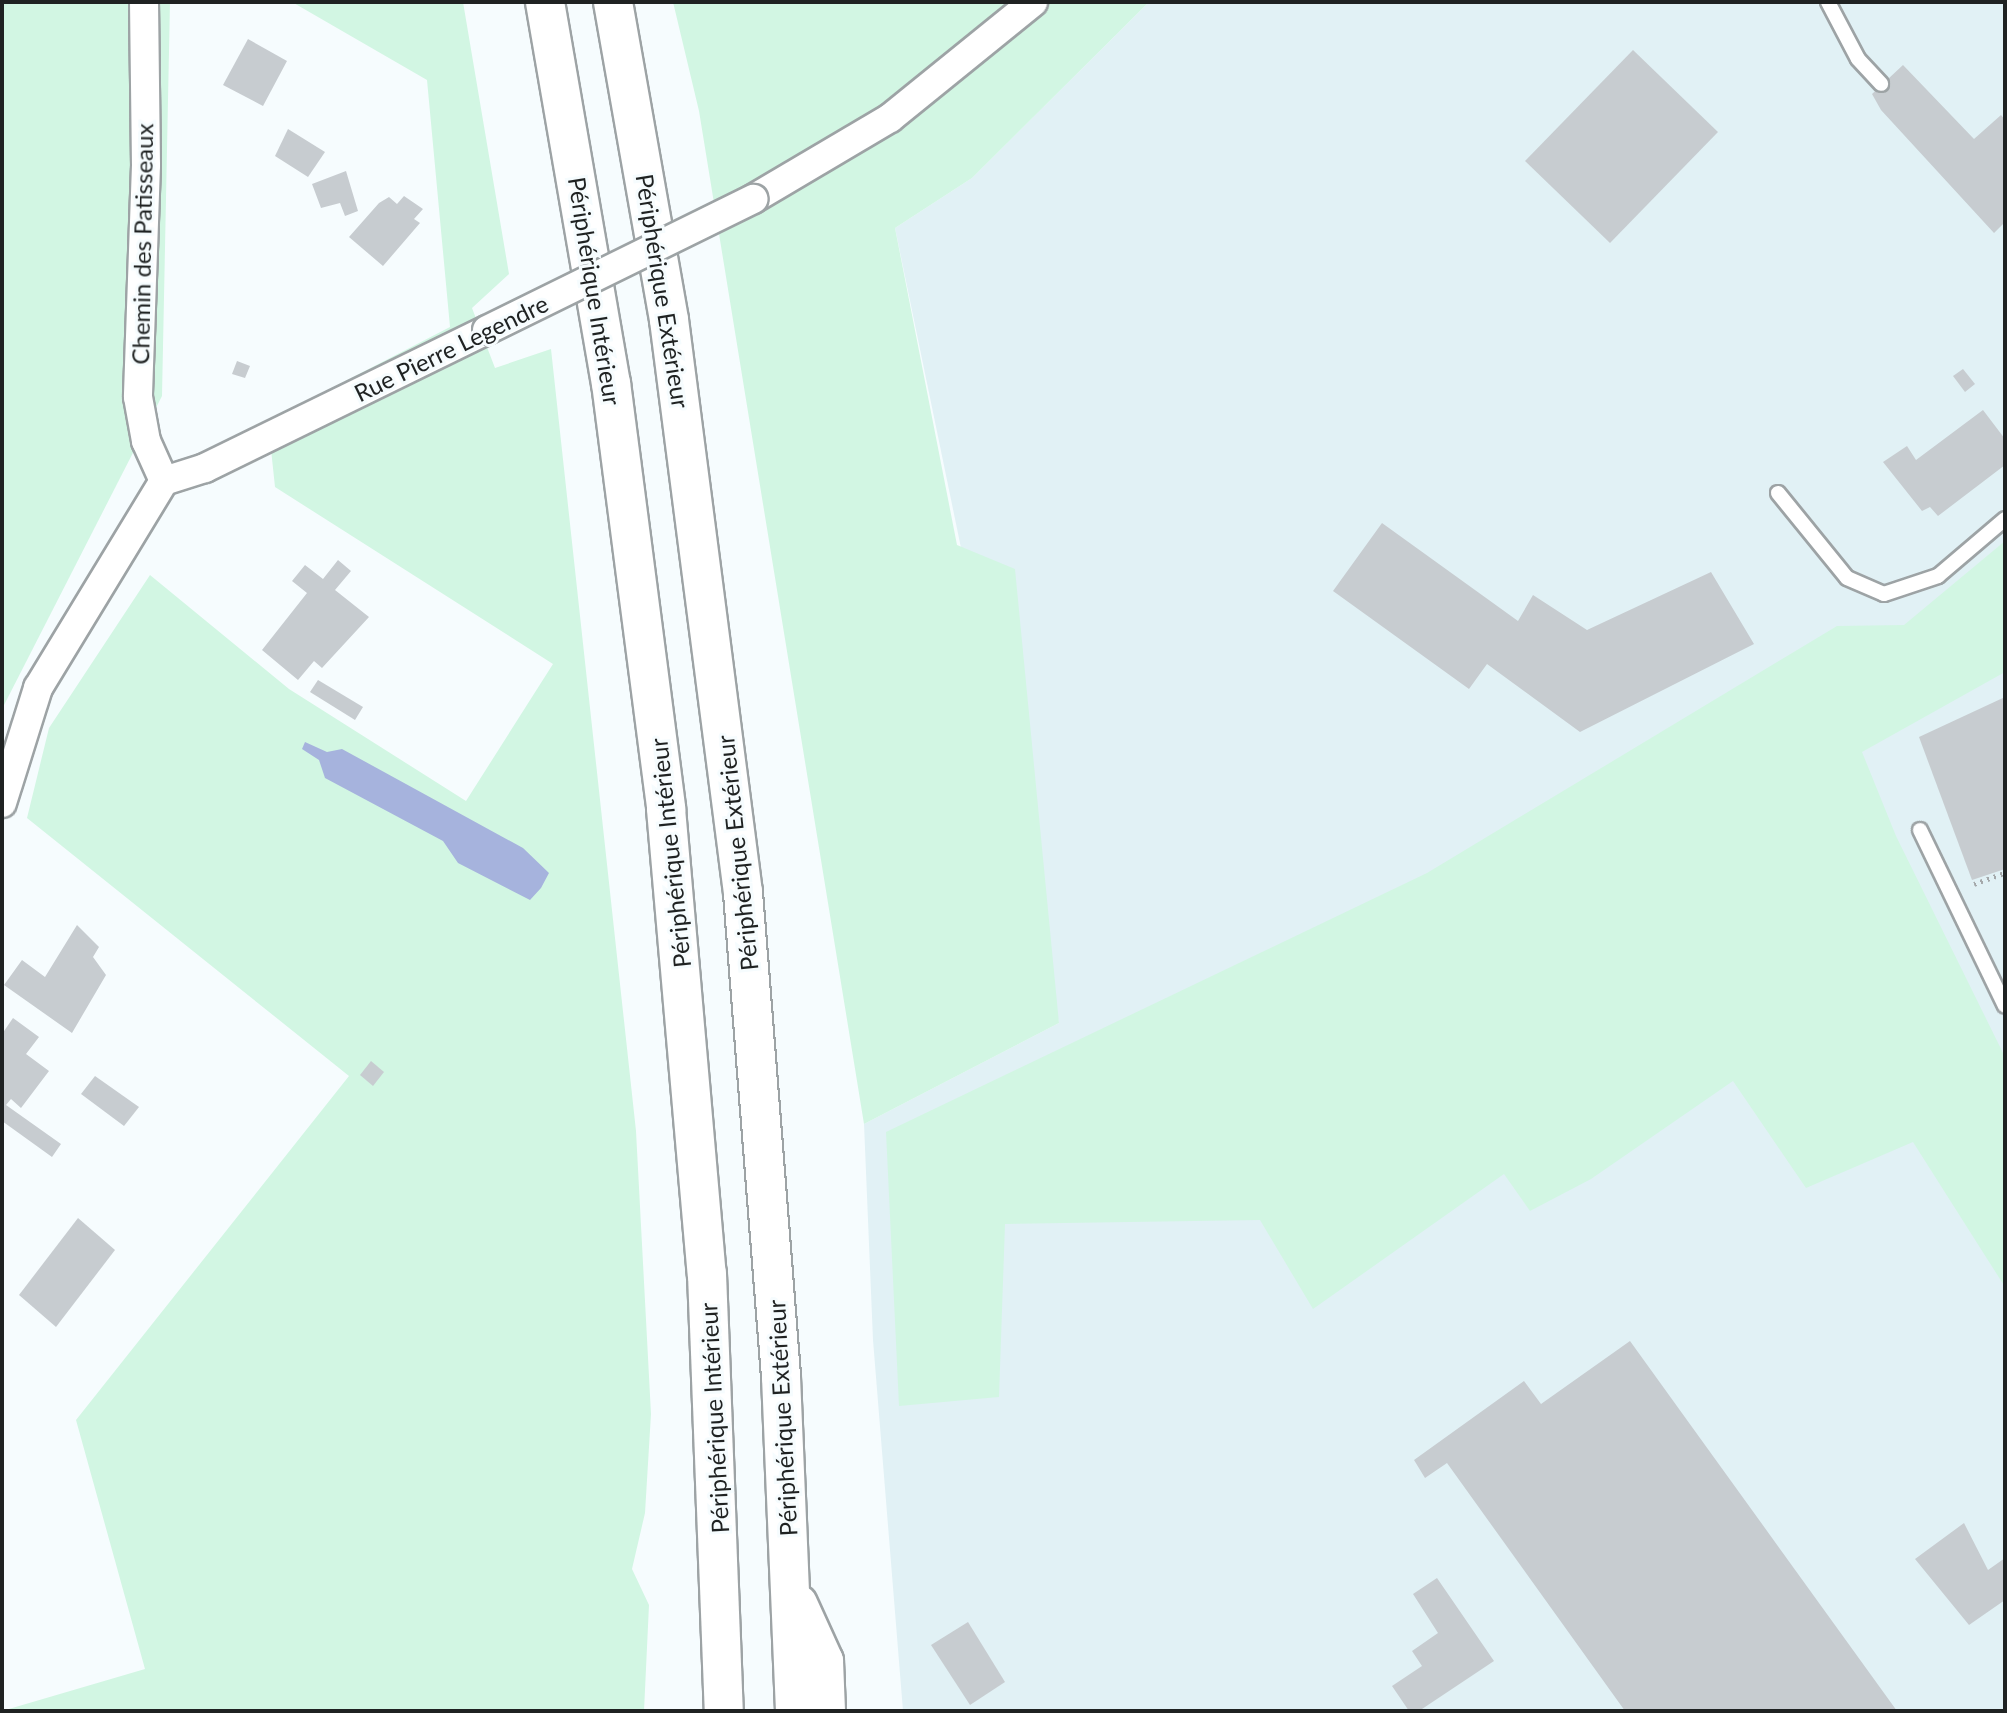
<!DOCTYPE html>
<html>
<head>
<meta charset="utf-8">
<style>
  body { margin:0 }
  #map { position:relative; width:2007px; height:1713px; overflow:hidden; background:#f6fcfe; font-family:Lato,sans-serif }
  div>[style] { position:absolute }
  .built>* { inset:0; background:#e1f1f5 }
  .green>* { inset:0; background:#d2f6e3 }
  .water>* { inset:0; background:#a6b3dd }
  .building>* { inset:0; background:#c7ccd0 }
  .path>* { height:4.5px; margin-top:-2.25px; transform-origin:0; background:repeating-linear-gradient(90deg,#a4a8aa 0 2px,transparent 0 7px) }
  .roads { filter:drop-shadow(2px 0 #9da3a5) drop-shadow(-2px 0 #9da3a5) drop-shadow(0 2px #9da3a5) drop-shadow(0 -2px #9da3a5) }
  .lane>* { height:14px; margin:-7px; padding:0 7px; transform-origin:7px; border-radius:7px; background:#fff }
  .street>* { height:28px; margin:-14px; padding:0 14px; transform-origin:14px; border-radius:14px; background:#fff }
  .highway>* { height:38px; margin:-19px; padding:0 19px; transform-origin:19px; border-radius:19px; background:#fff }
  .bridges { filter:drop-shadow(2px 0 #9da3a5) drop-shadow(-2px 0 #9da3a5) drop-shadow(0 2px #9da3a5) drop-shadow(0 -2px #9da3a5) }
  .street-bridge>* { height:28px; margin:-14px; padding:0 14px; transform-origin:14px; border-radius:14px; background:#fff }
  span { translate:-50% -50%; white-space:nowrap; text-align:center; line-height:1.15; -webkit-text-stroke:6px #f6fcfe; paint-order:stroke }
  .street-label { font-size:24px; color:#1f2222 }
  .frame { position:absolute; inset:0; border:4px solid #1f2222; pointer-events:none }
</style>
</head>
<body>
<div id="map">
  <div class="built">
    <div style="clip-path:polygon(1149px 2px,2005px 2px,2005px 1711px,903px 1711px,873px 1340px,864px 1124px,1059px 1023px,895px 228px,972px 178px)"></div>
  </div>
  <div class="green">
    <div style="clip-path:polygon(2px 2px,170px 2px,162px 396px,2px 709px)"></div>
    <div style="clip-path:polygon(292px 2px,463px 2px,509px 274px,472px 308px,495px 368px,551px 349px,636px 1131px,651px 1414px,645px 1513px,632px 1569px,649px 1605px,644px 1711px,2px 1711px,145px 1669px,76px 1420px,349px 1076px,27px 818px,49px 728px,150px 575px,289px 689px,466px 801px,553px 664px,275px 487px,268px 421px,450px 327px,427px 80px)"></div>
    <div style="clip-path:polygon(673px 2px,1149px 2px,972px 178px,895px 228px,957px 545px,1015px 569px,1059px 1023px,864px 1124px,699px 111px)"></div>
    <div style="clip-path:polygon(2005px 541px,2005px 672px,1862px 752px,1896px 836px,2005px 1057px,2005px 1287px,1913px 1142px,1806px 1188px,1733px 1081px,1591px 1179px,1530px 1211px,1504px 1174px,1313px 1309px,1260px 1220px,1005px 1224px,999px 1397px,899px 1406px,886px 1132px,1427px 873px,1837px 626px,1904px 625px)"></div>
  </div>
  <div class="water">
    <div style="clip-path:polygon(305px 742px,327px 752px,342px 749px,523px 848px,549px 873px,541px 888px,530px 900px,458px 863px,443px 841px,325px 778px,319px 760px,302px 749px)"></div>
  </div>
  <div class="building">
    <div style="clip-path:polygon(248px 39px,287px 61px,263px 106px,223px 85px)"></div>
    <div style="clip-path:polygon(1633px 50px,1718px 132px,1610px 243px,1525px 161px)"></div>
    <div style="clip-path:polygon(1903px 65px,1974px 139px,2001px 115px,2005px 120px,2005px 222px,1994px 233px,1881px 110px,1872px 94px)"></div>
    <div style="clip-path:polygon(288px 129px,325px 152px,308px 177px,275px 156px)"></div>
    <div style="clip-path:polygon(346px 171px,358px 211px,345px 216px,340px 203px,321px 208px,312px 184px)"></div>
    <div style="clip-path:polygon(404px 196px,423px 209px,414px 219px,420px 223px,383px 266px,349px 237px,379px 203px,389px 197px,397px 204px)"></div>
    <div style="clip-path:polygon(237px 361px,250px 366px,245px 378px,232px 374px)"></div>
    <div style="clip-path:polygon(1963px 369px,1975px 384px,1965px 392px,1953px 376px)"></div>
    <div style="clip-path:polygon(1983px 410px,2005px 439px,2005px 465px,1938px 516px,1930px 507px,1922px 511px,1883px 462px,1907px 446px,1916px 460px)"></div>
    <div style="clip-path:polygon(1382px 523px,1518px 621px,1533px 595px,1587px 630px,1711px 572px,1754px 644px,1580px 732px,1487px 664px,1469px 689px,1333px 591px)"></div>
    <div style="clip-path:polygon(338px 560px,351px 571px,335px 590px,369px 617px,322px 668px,314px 661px,298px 680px,262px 650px,307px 593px,292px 581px,305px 565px,323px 579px)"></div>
    <div style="clip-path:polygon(318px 680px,363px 707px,355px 720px,310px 692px)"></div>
    <div style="clip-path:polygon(2005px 697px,2005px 869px,1972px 880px,1919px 737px)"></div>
    <div style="clip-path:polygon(77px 925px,99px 947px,93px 957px,106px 975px,72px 1033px,4px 985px,22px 960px,45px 977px)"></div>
    <div style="clip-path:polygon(13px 1018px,39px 1037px,26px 1054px,49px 1071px,21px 1108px,11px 1099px,6px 1105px,61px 1144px,52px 1157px,2px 1121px,2px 1034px)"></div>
    <div style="clip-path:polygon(371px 1061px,384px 1072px,373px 1086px,360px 1075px)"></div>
    <div style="clip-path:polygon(95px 1076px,139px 1107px,124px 1126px,81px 1094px)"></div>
    <div style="clip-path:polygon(78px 1218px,115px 1250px,56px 1327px,19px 1295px)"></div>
    <div style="clip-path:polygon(1630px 1341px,1692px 1427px,1897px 1711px,1625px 1711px,1447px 1463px,1425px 1478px,1414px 1460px,1524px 1381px,1541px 1404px)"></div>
    <div style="clip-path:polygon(1964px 1523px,1988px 1570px,2005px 1558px,2005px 1600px,1969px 1625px,1915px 1559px)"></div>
    <div style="clip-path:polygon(1437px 1578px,1494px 1661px,1419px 1711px,1409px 1711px,1392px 1686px,1422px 1666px,1412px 1651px,1438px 1633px,1413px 1594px)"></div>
    <div style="clip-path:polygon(968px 1622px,1005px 1682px,970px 1705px,931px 1645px)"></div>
  </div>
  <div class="path">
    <div style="left:1974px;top:884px;width:33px;rotate:-20deg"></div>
  </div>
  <div class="roads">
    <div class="lane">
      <div style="left:1828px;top:2px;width:64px;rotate:62.2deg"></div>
      <div style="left:1858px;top:59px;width:34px;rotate:47deg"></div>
      <div style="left:1778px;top:493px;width:109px;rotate:50.9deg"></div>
      <div style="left:1847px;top:578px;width:40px;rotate:23.4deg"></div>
      <div style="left:1884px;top:594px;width:57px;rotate:-18.4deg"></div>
      <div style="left:1938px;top:576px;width:88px;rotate:-40.4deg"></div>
      <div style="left:1920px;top:830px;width:195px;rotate:64.2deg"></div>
    </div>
    <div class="street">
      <div style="left:144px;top:2px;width:163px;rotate:89.3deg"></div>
      <div style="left:146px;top:165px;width:232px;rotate:92deg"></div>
      <div style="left:138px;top:397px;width:45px;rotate:79.7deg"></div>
      <div style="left:146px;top:441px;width:44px;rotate:65.8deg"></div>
      <div style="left:753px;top:199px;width:159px;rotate:-30.6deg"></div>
      <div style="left:890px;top:118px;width:184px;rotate:-39deg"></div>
      <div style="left:2px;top:803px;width:121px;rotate:-72.6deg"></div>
      <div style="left:38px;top:688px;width:242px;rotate:-58.7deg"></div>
      <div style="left:164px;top:481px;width:43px;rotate:-17.6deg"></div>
      <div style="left:205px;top:468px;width:314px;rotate:-26.1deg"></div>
    </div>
    <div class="highway">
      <div style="left:545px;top:2px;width:387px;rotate:80.2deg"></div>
      <div style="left:611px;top:383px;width:430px;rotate:82.6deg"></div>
      <div style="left:666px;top:809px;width:467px;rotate:85deg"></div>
      <div style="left:707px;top:1274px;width:437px;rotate:87.8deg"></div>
      <div style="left:613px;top:2px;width:323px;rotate:80deg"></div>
      <div style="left:669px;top:320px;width:578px;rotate:82.64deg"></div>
      <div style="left:743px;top:893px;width:485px;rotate:85.5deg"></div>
      <div style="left:781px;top:1377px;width:334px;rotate:87.6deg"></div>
      <div style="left:798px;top:1604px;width:63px;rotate:65.5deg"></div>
      <div style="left:824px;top:1661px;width:50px;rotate:87.7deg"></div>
    </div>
  </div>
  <div class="bridges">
    <div class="street-bridge">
      <div style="left:487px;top:330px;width:297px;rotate:-26.2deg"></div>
    </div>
  </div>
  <div class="street-label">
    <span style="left:142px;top:244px;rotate:-89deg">Chemin des Patisseaux</span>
    <span style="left:595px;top:291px;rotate:81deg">Périphérique Intérieur</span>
    <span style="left:663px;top:291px;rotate:81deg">Périphérique Extérieur</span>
    <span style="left:451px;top:348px;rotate:-26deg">Rue Pierre Legendre</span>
    <span style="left:670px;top:853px;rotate:-96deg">Périphérique Intérieur</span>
    <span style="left:737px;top:853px;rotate:-96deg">Périphérique Extérieur</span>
    <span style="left:714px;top:1418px;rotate:-93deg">Périphérique Intérieur</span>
    <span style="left:782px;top:1418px;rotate:-93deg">Périphérique Extérieur</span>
  </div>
  <div class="frame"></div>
</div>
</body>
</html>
